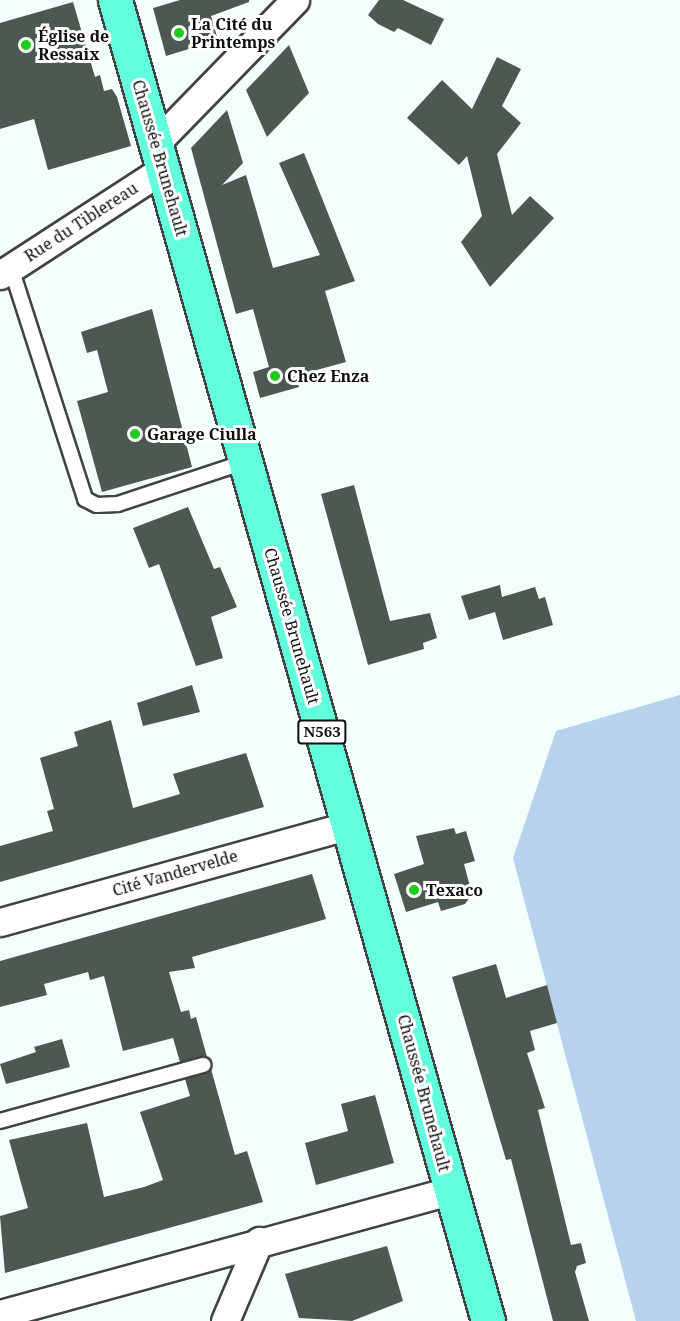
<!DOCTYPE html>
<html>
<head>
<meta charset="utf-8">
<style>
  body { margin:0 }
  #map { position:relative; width:680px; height:1321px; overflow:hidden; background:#f2fffd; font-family:"Noto Serif",serif }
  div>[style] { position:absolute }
  .green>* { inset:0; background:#b7d2ed }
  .building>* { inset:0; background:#4b5951 }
  .roads { filter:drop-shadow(2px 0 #424242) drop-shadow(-2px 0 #424242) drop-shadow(0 2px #424242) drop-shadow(0 -2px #424242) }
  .lane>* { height:14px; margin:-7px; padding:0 7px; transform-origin:7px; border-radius:7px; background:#fff }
  .street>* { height:27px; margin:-13.5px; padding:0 13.5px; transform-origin:13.5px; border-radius:13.5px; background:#fff }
  .primary>* { height:33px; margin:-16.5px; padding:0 16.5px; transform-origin:16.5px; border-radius:16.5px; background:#62ffdd }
  .dots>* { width:16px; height:16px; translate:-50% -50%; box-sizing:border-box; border:3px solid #fff; border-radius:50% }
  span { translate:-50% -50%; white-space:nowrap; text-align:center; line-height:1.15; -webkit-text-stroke:6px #fff; paint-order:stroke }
  .shield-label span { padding:2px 4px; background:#fff; border:2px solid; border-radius:4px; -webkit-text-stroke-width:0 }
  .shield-label { font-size:15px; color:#0f0f0f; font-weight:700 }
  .poi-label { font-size:16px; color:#0f0f0f; font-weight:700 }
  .left { translate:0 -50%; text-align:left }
  .street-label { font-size:16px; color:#0f0f0f }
</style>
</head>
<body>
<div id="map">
  <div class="green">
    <div style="clip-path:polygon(680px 695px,680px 1321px,636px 1321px,513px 858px,556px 731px)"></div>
  </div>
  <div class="building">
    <div style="clip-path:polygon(180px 0,249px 0,249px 2px,211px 16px,218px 40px,166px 56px,153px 8px)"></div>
    <div style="clip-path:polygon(379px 0,403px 0,444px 19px,431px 45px,398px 28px,394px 32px,378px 24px,368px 15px)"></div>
    <div style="clip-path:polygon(73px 2px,95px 77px,100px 75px,104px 91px,112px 89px,117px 97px,131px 146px,48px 170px,34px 119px,0 129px,0 23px)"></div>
    <div style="clip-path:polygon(289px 45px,309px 93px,267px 137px,246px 90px)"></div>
    <div style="clip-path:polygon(497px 57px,521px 69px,502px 106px,521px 123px,497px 154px,512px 215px,530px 196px,554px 218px,490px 287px,461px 242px,482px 216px,467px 156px,459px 165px,407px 118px,442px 80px,472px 109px)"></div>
    <div style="clip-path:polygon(227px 110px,243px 163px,222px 185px,246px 175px,273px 268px,320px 255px,279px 163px,304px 153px,355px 281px,325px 291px,346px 362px,313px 371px,315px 375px,297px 381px,299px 387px,260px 398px,253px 372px,269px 367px,253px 309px,236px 314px,191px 148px)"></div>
    <div style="clip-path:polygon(152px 309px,192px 467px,102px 492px,77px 401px,108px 392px,97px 350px,87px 353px,81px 332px)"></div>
    <div style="clip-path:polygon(354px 485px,390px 621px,430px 613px,437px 638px,423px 643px,424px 649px,368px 665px,321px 494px)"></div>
    <div style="clip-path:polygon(188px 507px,214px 569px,220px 567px,237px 607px,211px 617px,223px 658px,196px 666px,159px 564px,149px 568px,133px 528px)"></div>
    <div style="clip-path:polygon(500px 585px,502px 597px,535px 587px,539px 599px,545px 597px,553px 625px,503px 640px,495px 612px,469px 620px,461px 596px)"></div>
    <div style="clip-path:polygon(192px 685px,200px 712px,143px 726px,137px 703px)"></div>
    <div style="clip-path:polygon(111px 720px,133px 808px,180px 794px,173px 774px,246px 753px,264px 807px,0 882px,0 846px,53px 831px,47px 811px,54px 809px,40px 758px,78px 746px,74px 732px)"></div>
    <div style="clip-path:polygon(454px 828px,456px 834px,466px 831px,475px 861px,464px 864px,472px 894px,465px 904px,441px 911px,438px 902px,406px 912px,394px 874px,424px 864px,416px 836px)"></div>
    <div style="clip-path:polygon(312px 874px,326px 919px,192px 957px,195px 968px,169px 972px,181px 1012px,189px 1010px,191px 1019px,196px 1017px,207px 1057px,180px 1062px,173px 1038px,123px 1051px,104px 976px,90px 980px,88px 972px,44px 984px,47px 995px,0 1007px,0 961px)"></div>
    <div style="clip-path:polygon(496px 964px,506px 998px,547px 985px,557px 1023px,530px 1031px,535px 1050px,527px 1053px,545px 1108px,538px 1110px,571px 1245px,581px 1243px,586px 1263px,577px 1266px,575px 1272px,589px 1321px,553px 1321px,511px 1159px,506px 1160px,452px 977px)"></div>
    <div style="clip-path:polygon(62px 1039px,70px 1067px,6px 1084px,0 1064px,36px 1052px,34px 1047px)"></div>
    <div style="clip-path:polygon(211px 1069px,235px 1155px,247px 1151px,263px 1202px,5px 1273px,0 1216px,28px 1208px,9px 1140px,87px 1123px,104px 1197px,144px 1187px,163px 1180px,140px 1112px,190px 1096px,185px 1079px)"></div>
    <div style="clip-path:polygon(375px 1095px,394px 1163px,316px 1185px,305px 1143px,348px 1131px,341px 1104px)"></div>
    <div style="clip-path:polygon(387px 1246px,403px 1301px,352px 1321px,299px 1318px,285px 1274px)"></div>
  </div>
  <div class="roads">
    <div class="lane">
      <div style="left:11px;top:268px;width:243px;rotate:72.2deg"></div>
      <div style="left:85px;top:499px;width:13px;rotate:27deg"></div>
      <div style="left:97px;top:505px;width:21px;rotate:-3deg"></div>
      <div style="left:118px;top:504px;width:134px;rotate:-18.3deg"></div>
      <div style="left:0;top:1121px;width:211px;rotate:-15.4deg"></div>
    </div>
    <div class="street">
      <div style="left:155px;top:144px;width:201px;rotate:-45.8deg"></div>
      <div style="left:0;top:275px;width:194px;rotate:-33deg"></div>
      <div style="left:0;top:922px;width:362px;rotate:-15.5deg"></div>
      <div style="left:0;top:1314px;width:467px;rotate:-15.3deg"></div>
      <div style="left:225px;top:1321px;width:87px;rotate:-67deg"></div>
    </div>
    <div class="primary">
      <div style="left:115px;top:0;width:1373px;rotate:74.23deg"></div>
    </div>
  </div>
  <div class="dots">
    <div style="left:179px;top:33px;background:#1fcc1b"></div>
    <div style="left:26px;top:45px;background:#1fcc1b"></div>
    <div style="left:275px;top:376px;background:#1fcc1b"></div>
    <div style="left:135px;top:434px;background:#1fcc1b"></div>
    <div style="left:414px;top:890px;background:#1fcc1b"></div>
  </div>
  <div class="shield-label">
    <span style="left:322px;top:732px">N563</span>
  </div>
  <div class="poi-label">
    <span class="left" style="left:191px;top:33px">La Cité du<br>Printemps</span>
    <span class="left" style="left:38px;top:45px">Église de<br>Ressaix</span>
    <span class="left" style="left:287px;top:376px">Chez Enza</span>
    <span class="left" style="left:147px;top:434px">Garage Ciulla</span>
    <span class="left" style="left:426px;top:890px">Texaco</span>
  </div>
  <div class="street-label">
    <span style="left:160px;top:158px;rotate:74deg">Chaussée Brunehault</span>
    <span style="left:81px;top:222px;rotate:-33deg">Rue du Tiblereau</span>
    <span style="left:292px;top:626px;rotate:74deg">Chaussée Brunehault</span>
    <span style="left:175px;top:873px;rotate:-16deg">Cité Vandervelde</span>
    <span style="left:424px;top:1093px;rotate:75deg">Chaussée Brunehault</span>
  </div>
</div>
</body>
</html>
